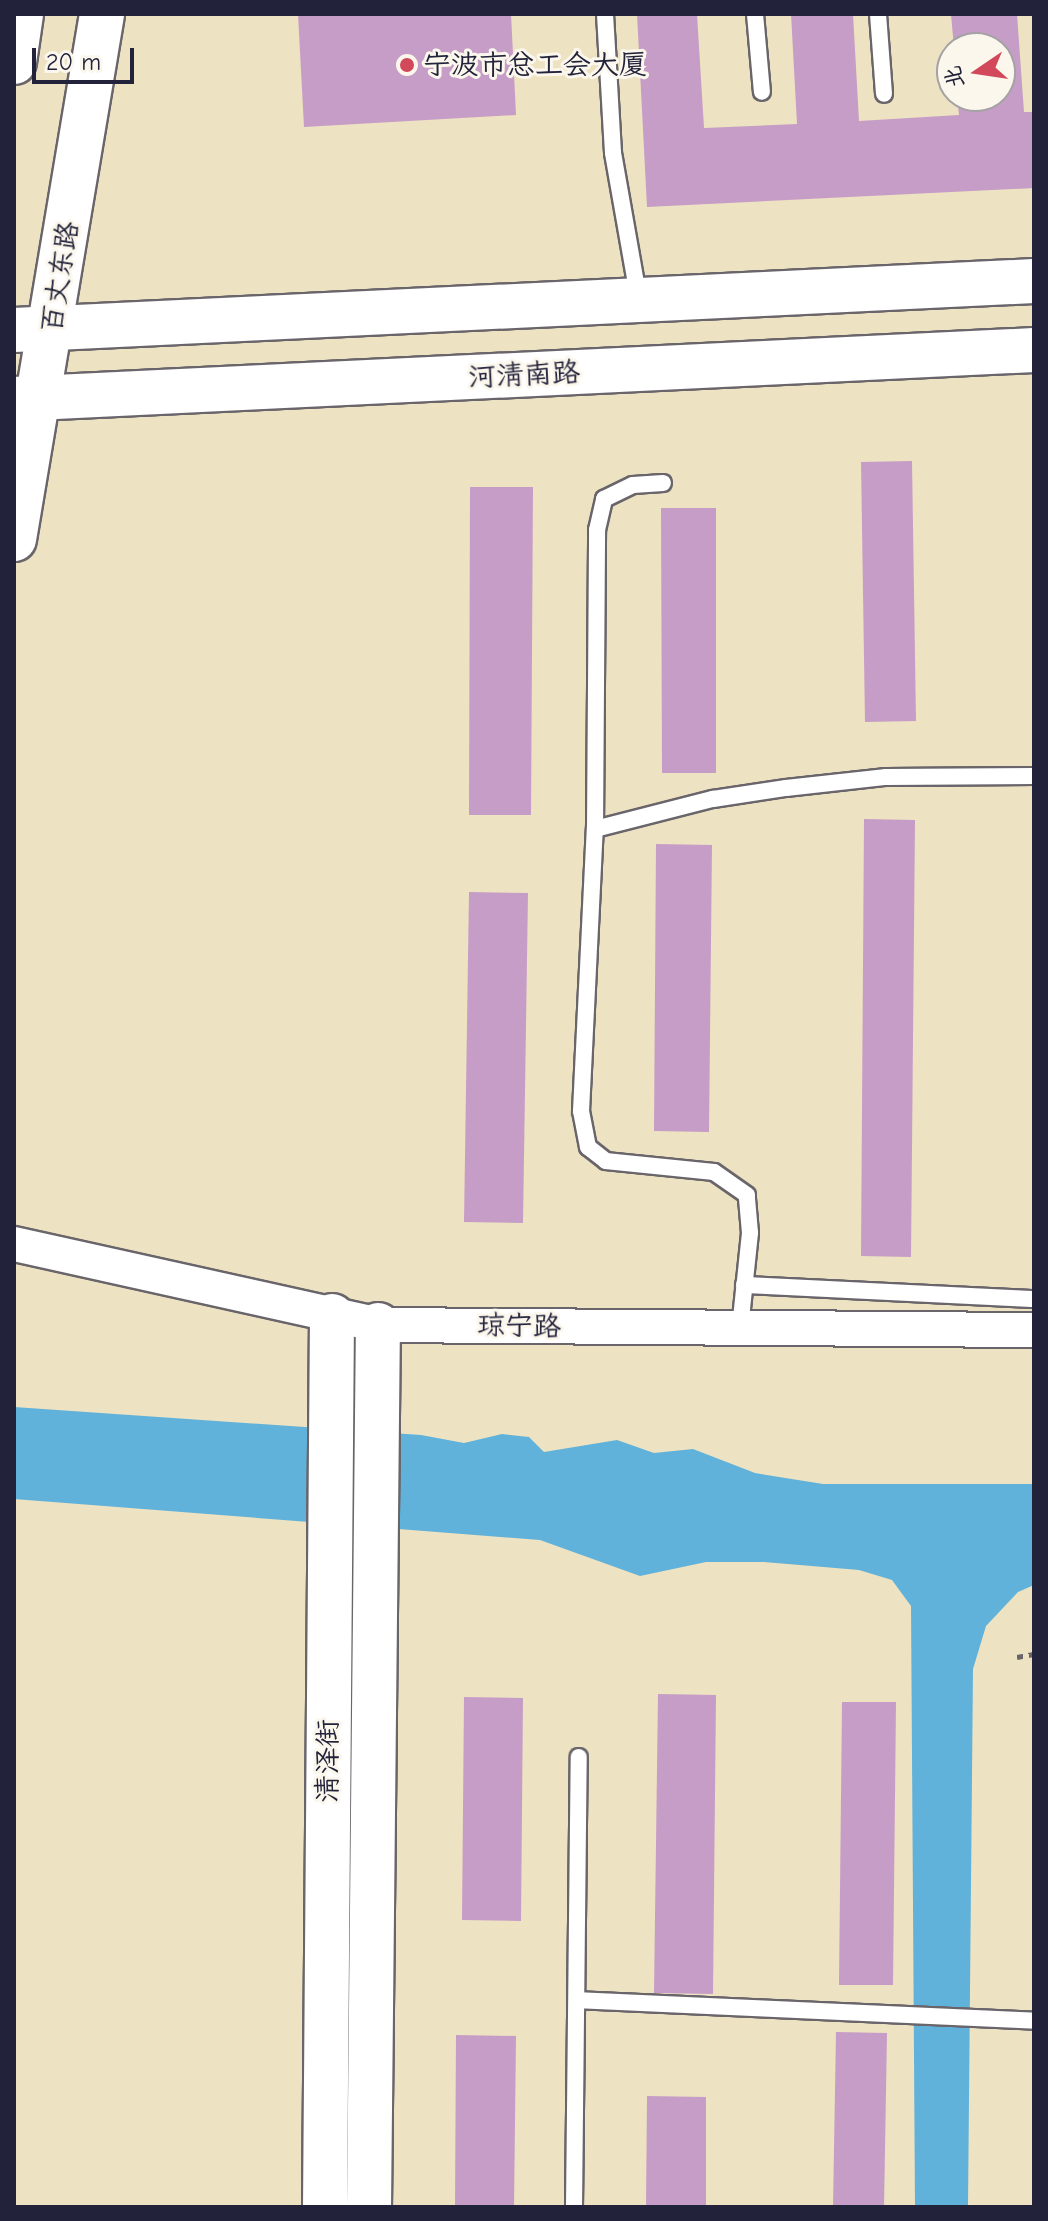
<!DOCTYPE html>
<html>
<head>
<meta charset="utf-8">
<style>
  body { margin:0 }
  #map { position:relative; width:1048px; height:2221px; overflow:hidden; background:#ede2c2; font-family:"Comic Neue","LXGW WenKai TC",sans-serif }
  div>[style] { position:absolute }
  .water>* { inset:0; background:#60b2db }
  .building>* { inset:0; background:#c69dc6 }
  .path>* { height:5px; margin-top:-2.5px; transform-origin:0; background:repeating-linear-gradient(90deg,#69656a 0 6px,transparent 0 12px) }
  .roads { filter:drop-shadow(2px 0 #69656a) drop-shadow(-2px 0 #69656a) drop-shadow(0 2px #69656a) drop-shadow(0 -2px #69656a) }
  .lane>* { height:16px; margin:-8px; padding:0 8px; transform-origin:8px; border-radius:8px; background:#fff }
  .street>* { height:34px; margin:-17px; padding:0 17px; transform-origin:17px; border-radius:17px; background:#fff }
  .secondary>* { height:44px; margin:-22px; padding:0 22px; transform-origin:22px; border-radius:22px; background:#fff }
  .primary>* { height:44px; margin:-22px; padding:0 22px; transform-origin:22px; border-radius:22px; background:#fff }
  .dots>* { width:22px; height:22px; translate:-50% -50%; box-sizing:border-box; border:4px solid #fbf7ec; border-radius:50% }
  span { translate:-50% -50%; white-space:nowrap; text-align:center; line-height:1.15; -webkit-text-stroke:6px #fbf7ec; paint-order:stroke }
  .poi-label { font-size:28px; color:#22223b }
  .left { translate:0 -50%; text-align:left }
  .street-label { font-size:28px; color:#22223b }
  .frame { position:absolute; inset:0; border:16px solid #22223b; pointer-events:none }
  .north { position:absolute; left:936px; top:32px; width:80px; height:80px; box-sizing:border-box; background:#fbf7ec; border:2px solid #a4a2a5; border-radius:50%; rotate:257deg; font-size:22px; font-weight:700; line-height:32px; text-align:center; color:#22223b }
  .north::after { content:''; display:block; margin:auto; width:28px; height:36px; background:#d1495b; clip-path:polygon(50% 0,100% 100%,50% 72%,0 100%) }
  .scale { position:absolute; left:32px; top:48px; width:102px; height:36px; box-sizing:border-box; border:4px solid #22223b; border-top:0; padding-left:10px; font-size:24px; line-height:28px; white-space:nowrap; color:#22223b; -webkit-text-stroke:6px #fbf7ec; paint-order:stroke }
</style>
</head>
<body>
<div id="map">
  <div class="water">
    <div style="clip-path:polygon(14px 1407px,421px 1435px,464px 1443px,502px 1434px,529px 1437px,544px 1452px,617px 1440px,654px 1453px,693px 1449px,755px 1473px,823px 1484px,1034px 1484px,1034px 1585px,1018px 1592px,986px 1626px,973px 1669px,968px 2207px,915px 2207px,911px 1606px,892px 1580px,859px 1570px,764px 1562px,706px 1562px,640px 1576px,540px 1540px,14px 1499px)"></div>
  </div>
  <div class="building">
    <div style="clip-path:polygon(298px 14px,511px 14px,516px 115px,304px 127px)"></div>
    <div style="clip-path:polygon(637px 14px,697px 14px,704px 128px,797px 124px,791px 14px,853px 14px,859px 121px,959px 115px,957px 96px,1000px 96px,1000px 48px,954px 48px,951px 14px,1017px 14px,1024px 112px,1034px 112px,1034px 188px,647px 207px)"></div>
    <div style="clip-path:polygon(912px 461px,916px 721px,865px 722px,861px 462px)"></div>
    <div style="clip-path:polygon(470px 487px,533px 487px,531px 815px,469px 815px)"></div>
    <div style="clip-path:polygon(661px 508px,716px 508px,716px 773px,662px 773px)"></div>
    <div style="clip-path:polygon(864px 819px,915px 820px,911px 1257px,861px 1256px)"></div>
    <div style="clip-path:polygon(656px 844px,712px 845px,709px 1132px,654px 1131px)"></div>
    <div style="clip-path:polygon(469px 892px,528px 893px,523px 1223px,464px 1222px)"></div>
    <div style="clip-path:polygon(658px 1694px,716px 1695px,713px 1994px,654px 1993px)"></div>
    <div style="clip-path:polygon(464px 1697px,523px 1698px,521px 1921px,462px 1920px)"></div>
    <div style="clip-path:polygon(842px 1702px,896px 1702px,893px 1985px,839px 1985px)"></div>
    <div style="clip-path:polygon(836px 2032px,887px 2033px,884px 2207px,833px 2207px)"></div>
    <div style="clip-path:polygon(456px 2035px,516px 2036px,514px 2207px,455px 2207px)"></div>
    <div style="clip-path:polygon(647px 2096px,706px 2097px,706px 2207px,646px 2207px)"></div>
  </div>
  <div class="path">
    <div style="left:1017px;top:1657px;width:17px;rotate:-10deg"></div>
  </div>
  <div class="roads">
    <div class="lane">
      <div style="left:605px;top:14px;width:139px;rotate:86.7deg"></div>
      <div style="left:613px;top:153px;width:149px;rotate:80deg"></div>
      <div style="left:755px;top:14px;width:78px;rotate:84.9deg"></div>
      <div style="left:878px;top:14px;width:80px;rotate:85.7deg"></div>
      <div style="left:595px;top:829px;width:299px;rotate:-89.6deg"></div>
      <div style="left:597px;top:530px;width:32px;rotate:-77deg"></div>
      <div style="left:604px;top:499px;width:32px;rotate:-26deg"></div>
      <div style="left:633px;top:485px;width:30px;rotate:-4deg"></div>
      <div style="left:744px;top:1285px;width:290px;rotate:2.8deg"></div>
      <div style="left:740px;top:1328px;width:96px;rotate:-84deg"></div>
      <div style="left:750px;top:1233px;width:38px;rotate:-95deg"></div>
      <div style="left:747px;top:1195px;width:40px;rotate:-145.1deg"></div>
      <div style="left:714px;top:1172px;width:109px;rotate:-174.2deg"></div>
      <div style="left:606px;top:1161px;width:23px;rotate:-142deg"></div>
      <div style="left:588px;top:1147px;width:37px;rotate:-101deg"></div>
      <div style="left:581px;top:1111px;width:282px;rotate:-87.2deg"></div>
      <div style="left:595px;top:829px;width:122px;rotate:-14.3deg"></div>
      <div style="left:713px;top:799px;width:74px;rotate:-8.6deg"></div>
      <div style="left:786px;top:788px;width:101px;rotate:-6.3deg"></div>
      <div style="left:886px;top:777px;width:148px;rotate:-0.4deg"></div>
      <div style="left:577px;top:2000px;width:457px;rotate:2.6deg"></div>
      <div style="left:574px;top:2207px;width:450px;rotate:-89.4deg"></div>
    </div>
    <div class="street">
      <div style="left:14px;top:1244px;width:373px;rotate:12.5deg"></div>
      <div style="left:378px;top:1325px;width:656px;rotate:0.44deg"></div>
    </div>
    <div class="secondary">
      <div style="left:14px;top:330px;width:1021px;rotate:-2.75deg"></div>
      <div style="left:14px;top:399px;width:1021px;rotate:-2.75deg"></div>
      <div style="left:325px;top:2207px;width:891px;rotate:-89.55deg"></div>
      <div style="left:369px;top:2207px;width:882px;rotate:-89.42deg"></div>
    </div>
    <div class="primary">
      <div style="left:14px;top:62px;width:49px;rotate:-81.7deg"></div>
      <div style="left:14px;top:539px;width:532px;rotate:-80.48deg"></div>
    </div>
  </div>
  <div class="dots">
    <div style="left:407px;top:65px;background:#d1495b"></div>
  </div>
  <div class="poi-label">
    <span class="left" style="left:423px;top:65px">宁波市总工会大厦</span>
  </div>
  <div class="street-label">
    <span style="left:60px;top:277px;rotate:-81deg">百丈东路</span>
    <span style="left:524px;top:375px;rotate:-3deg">河清南路</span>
    <span style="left:519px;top:1326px;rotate:1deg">琼宁路</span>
    <span style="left:328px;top:1761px;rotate:-90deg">清泽街</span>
  </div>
  <div class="frame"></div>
  <div class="north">北</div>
  <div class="scale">20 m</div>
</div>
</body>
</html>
